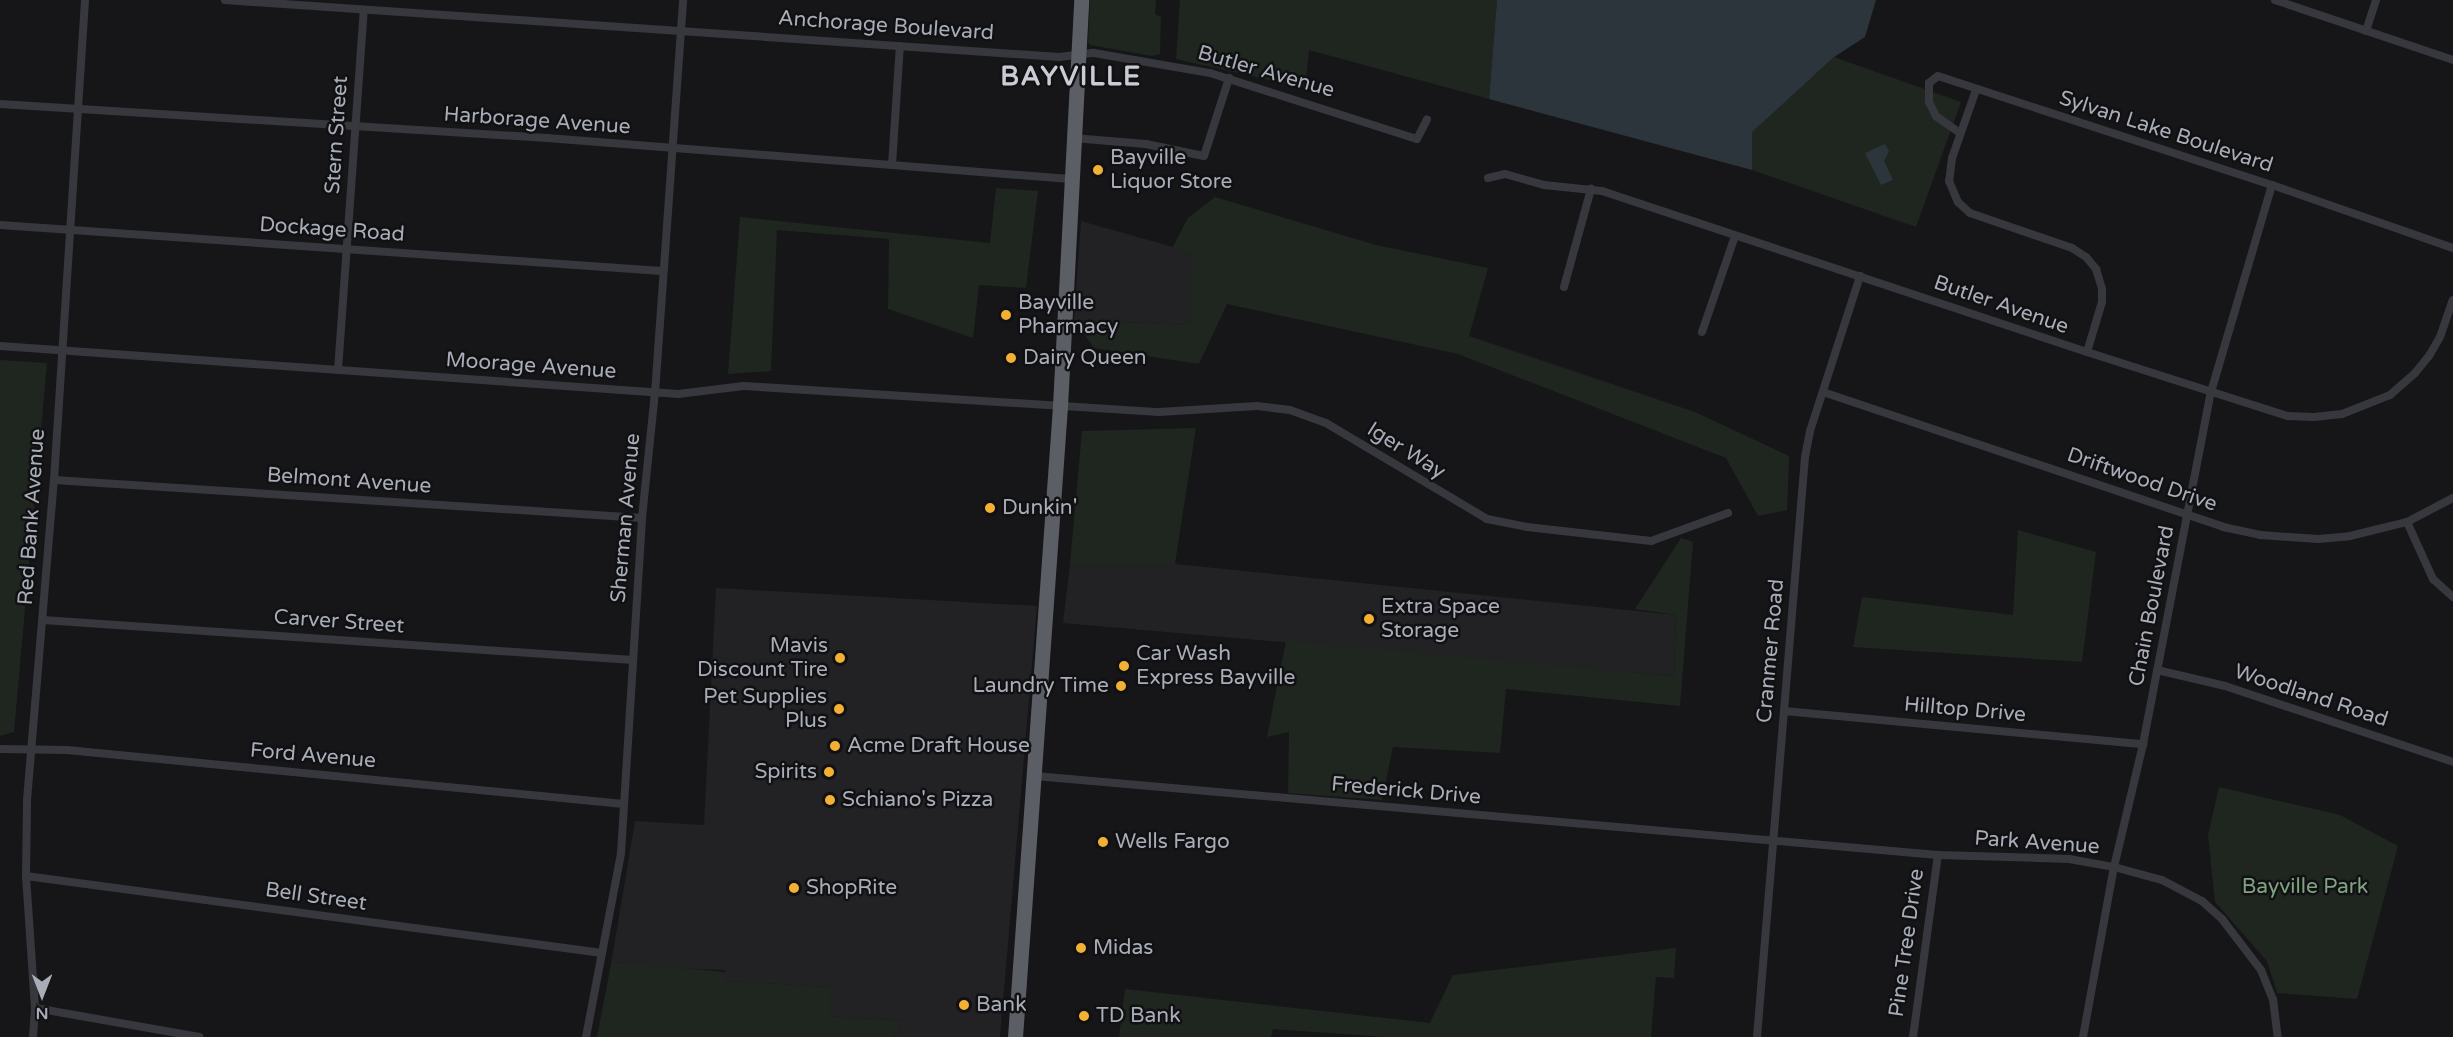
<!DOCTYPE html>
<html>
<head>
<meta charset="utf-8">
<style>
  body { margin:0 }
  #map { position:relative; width:2453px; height:1037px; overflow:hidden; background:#161618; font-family:"Varela Round",sans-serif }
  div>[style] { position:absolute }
  .built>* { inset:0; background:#222225 }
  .green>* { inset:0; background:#1e261f }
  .water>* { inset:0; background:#2c353c }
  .minor>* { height:8px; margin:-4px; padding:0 4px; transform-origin:4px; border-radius:4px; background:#37383d }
  .trunk>* { height:15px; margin:-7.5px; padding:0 7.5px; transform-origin:7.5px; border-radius:7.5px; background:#5b5e65 }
  .dots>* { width:16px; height:16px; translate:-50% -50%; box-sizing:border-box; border:3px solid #111113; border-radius:50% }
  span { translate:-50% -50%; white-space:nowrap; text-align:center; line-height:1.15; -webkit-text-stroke:5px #111113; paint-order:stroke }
  .street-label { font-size:21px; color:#a8adb8 }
  .poi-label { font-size:21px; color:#a8adb8 }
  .left { translate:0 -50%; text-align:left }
  .right { translate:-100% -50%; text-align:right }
  .park-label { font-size:21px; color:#7fa381 }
  .district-label { font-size:27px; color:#c9ccd4; font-weight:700; letter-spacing:1.5px }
  .north { position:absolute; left:12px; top:965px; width:60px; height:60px; -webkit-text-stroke:4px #111113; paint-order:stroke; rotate:180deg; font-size:16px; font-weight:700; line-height:24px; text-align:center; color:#a8adb8 }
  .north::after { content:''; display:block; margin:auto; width:21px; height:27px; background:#a8adb8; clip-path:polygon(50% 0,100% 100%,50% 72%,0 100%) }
</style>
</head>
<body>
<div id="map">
  <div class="built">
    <div style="clip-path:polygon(1081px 221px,1194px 253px,1190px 325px,1074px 320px)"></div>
    <div style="clip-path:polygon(1070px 564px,1175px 564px,1676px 615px,1674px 676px,1063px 623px)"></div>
    <div style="clip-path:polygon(716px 588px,1037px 606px,1000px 1037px,894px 1037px,904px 1021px,829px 1016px,830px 987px,725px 981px,725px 970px,669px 968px,616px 962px,611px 964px,635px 821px,704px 825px)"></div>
  </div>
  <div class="green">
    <div style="clip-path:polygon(1090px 0,1156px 0,1155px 14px,1161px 17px,1160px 54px,1152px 56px,1090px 45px,1088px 42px)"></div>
    <div style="clip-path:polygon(1180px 0,1497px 0,1489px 99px,1309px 50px,1305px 88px,1176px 59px)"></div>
    <div style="clip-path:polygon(1834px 57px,1961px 102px,1916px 227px,1752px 170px,1751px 132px)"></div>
    <div style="clip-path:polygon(996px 188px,1038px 191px,1026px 288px,979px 285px,973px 338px,888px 309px,889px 239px,777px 230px,771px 371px,728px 374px,740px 217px,990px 243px)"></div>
    <div style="clip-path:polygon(1215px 197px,1376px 245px,1488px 268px,1469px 336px,1695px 412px,1789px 456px,1787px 510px,1758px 516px,1726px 458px,1458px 354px,1227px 304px,1199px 364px,1094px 348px,1074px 320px,1190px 325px,1193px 253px,1172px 248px,1188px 218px)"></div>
    <div style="clip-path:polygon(0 360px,47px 363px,14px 732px,0 736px)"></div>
    <div style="clip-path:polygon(1196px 428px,1175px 564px,1070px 564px,1082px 431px)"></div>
    <div style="clip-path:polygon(2018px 530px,2096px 552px,2082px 662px,1853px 647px,1862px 597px,2013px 615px)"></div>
    <div style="clip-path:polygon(1681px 538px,1693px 542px,1680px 706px,1506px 689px,1500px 753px,1393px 747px,1382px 800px,1288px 793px,1289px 732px,1267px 737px,1286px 641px,1674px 676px,1676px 615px,1635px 609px)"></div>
    <div style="clip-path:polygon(2219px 787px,2340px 815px,2398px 846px,2357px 999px,2277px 993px,2267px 961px,2215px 902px,2208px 835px)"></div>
    <div style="clip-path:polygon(1676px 948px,1674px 978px,1656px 977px,1651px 1037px,1385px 1037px,1273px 1029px,1271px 1037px,1119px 1037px,1125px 989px,1430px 1023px,1453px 975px)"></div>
    <div style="clip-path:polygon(615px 962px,725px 972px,726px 981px,830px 987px,830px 1016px,904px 1021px,894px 1037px,597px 1037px,611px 964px)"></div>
  </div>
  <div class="water">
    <div style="clip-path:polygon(1497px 0,1876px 0,1865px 37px,1834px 57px,1752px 132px,1752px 170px,1489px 99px)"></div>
    <div style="clip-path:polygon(1885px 144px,1889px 151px,1884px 161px,1893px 180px,1881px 185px,1865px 153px)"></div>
  </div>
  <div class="minor">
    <div style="left:225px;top:0;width:836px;rotate:3.91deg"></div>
    <div style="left:1059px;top:57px;width:35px;rotate:-7deg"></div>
    <div style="left:1094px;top:53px;width:118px;rotate:9.8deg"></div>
    <div style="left:1210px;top:73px;width:217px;rotate:17.7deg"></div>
    <div style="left:1417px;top:139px;width:22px;rotate:-63deg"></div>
    <div style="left:2275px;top:0;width:188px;rotate:18.6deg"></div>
    <div style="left:2366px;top:31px;width:33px;rotate:-72deg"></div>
    <div style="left:1976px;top:90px;width:72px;rotate:109.4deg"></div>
    <div style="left:1952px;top:158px;width:23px;rotate:97deg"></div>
    <div style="left:1949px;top:181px;width:23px;rotate:67deg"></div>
    <div style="left:1958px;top:202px;width:16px;rotate:43deg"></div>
    <div style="left:1970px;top:213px;width:108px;rotate:18.9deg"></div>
    <div style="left:2072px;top:248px;width:17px;rotate:33deg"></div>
    <div style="left:2086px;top:257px;width:16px;rotate:50deg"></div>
    <div style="left:2096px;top:269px;width:21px;rotate:73deg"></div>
    <div style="left:2102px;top:289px;width:13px;rotate:90deg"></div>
    <div style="left:2102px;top:302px;width:52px;rotate:106.7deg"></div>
    <div style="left:0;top:104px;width:548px;rotate:3.56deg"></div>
    <div style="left:547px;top:138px;width:525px;rotate:4.48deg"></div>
    <div style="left:1960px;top:133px;width:29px;rotate:-145deg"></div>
    <div style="left:1936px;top:116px;width:16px;rotate:-117deg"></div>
    <div style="left:1929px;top:102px;width:19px;rotate:-90deg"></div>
    <div style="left:1929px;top:83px;width:11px;rotate:-38deg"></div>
    <div style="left:1938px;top:76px;width:351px;rotate:18.1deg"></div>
    <div style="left:2272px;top:185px;width:192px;rotate:19.2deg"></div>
    <div style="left:1073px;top:138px;width:73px;rotate:4.7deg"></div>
    <div style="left:1146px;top:144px;width:59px;rotate:11.7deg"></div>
    <div style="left:1204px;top:156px;width:82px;rotate:-72.2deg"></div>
    <div style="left:892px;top:165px;width:119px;rotate:-86.2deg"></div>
    <div style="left:1488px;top:178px;width:17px;rotate:-13deg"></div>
    <div style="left:1505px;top:174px;width:41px;rotate:15.8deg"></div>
    <div style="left:1544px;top:185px;width:58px;rotate:5.9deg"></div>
    <div style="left:1602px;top:191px;width:511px;rotate:18.36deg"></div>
    <div style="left:2087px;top:352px;width:211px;rotate:17.7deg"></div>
    <div style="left:2288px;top:416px;width:26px;rotate:2deg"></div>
    <div style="left:2314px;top:417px;width:28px;rotate:-6deg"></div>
    <div style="left:2342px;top:414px;width:52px;rotate:-21.6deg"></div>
    <div style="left:2390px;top:395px;width:33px;rotate:-41deg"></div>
    <div style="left:2415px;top:373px;width:22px;rotate:-51deg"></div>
    <div style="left:2429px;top:356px;width:22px;rotate:-60deg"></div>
    <div style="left:2440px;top:337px;width:39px;rotate:-71deg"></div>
    <div style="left:0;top:225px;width:663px;rotate:3.98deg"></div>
    <div style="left:1564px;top:287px;width:102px;rotate:-74.6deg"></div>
    <div style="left:1702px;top:332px;width:102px;rotate:-71deg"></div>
    <div style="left:0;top:346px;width:680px;rotate:4.05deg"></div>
    <div style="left:678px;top:394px;width:66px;rotate:-6.9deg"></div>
    <div style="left:744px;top:386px;width:416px;rotate:3.6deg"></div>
    <div style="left:1159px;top:412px;width:98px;rotate:-3.5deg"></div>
    <div style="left:1257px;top:406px;width:33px;rotate:7deg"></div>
    <div style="left:1290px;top:410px;width:38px;rotate:20deg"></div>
    <div style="left:1326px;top:423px;width:187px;rotate:30.8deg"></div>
    <div style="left:1487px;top:519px;width:41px;rotate:11.3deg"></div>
    <div style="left:1527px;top:527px;width:125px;rotate:6.4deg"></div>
    <div style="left:1651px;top:541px;width:82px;rotate:-20deg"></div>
    <div style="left:338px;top:370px;width:361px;rotate:-85.9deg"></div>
    <div style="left:1823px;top:392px;width:422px;rotate:18.6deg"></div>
    <div style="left:2223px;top:527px;width:38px;rotate:12deg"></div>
    <div style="left:2260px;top:535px;width:58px;rotate:3.9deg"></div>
    <div style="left:2318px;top:539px;width:32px;rotate:-5deg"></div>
    <div style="left:2350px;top:536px;width:59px;rotate:-13.8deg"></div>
    <div style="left:2407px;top:522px;width:52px;rotate:-27.6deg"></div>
    <div style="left:54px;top:480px;width:589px;rotate:3.7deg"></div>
    <div style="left:2407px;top:522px;width:63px;rotate:65.5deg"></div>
    <div style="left:2433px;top:579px;width:27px;rotate:42deg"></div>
    <div style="left:43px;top:620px;width:591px;rotate:3.88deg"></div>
    <div style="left:2157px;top:670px;width:70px;rotate:13.2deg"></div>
    <div style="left:2225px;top:686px;width:240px;rotate:18.4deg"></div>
    <div style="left:1784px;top:711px;width:361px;rotate:5.3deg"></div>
    <div style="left:0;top:749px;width:67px;rotate:0.9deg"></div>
    <div style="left:67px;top:750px;width:559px;rotate:5.55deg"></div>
    <div style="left:1035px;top:776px;width:906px;rotate:5deg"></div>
    <div style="left:1938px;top:855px;width:131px;rotate:1.7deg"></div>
    <div style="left:2069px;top:859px;width:46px;rotate:10.1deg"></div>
    <div style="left:2114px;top:867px;width:50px;rotate:15.2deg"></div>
    <div style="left:2162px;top:880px;width:45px;rotate:27.7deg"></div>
    <div style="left:2202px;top:901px;width:27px;rotate:42deg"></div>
    <div style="left:2222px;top:919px;width:64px;rotate:52.6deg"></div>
    <div style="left:2261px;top:970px;width:31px;rotate:68deg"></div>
    <div style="left:2273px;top:999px;width:38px;rotate:83deg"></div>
    <div style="left:26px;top:876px;width:581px;rotate:7.61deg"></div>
    <div style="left:35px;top:1008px;width:167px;rotate:10deg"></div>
    <div style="left:33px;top:1037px;width:29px;rotate:-86deg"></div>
    <div style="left:35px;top:1008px;width:132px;rotate:-93.9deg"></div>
    <div style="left:26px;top:876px;width:76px;rotate:-89.2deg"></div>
    <div style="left:27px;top:800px;width:321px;rotate:-85.2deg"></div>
    <div style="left:54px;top:480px;width:481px;rotate:-86.3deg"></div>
    <div style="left:586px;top:1037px;width:187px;rotate:-79.2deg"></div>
    <div style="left:621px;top:853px;width:336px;rotate:-86.4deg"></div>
    <div style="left:642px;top:518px;width:126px;rotate:-84.1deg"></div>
    <div style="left:655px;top:393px;width:394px;rotate:-85.9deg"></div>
    <div style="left:1757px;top:1037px;width:582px;rotate:-85.27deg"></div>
    <div style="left:1805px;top:457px;width:26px;rotate:-79deg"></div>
    <div style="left:1810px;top:431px;width:163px;rotate:-72.1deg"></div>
    <div style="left:1913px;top:1037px;width:184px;rotate:-82.2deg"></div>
    <div style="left:2083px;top:1037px;width:173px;rotate:-79.7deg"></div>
    <div style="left:2114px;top:867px;width:126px;rotate:-76.7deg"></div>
    <div style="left:2143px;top:744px;width:359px;rotate:-79.1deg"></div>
    <div style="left:2211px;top:392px;width:216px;rotate:-73.6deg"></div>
  </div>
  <div class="trunk">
    <div style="left:1015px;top:1037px;width:633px;rotate:-85.92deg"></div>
    <div style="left:1060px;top:406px;width:407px;rotate:-87deg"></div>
  </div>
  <div class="dots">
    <div style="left:1098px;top:170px;background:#f2b134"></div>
    <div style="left:1006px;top:315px;background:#f2b134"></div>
    <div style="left:1011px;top:358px;background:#f2b134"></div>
    <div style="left:990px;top:508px;background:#f2b134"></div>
    <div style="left:1369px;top:619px;background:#f2b134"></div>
    <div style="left:840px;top:658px;background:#f2b134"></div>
    <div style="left:1124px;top:666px;background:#f2b134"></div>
    <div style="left:1121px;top:686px;background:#f2b134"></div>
    <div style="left:839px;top:709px;background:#f2b134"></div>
    <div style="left:835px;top:746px;background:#f2b134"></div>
    <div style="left:829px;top:772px;background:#f2b134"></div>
    <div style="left:830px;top:800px;background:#f2b134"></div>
    <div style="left:1103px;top:842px;background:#f2b134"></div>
    <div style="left:794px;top:888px;background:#f2b134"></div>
    <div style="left:1081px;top:948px;background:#f2b134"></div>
    <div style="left:964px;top:1005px;background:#f2b134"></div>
    <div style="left:1084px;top:1016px;background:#f2b134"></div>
  </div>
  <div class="street-label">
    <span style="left:886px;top:26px;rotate:4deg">Anchorage Boulevard</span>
    <span style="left:1266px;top:72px;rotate:16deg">Butler Avenue</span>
    <span style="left:537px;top:121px;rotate:4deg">Harborage Avenue</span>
    <span style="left:2166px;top:132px;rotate:18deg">Sylvan Lake Boulevard</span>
    <span style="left:337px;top:135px;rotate:-86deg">Stern Street</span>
    <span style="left:332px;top:230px;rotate:4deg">Dockage Road</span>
    <span style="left:2001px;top:305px;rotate:19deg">Butler Avenue</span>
    <span style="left:531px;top:366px;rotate:4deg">Moorage Avenue</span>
    <span style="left:1406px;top:451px;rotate:32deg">Iger Way</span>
    <span style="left:2142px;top:480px;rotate:19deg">Driftwood Drive</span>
    <span style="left:349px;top:481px;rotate:4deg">Belmont Avenue</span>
    <span style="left:32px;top:517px;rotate:-86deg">Red Bank Avenue</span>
    <span style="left:626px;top:518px;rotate:-85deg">Sherman Avenue</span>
    <span style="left:2152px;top:606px;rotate:-79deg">Chain Boulevard</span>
    <span style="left:339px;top:622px;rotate:4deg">Carver Street</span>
    <span style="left:1771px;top:651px;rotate:-85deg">Cranmer Road</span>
    <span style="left:2311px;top:696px;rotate:18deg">Woodland Road</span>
    <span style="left:1965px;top:710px;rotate:5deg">Hilltop Drive</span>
    <span style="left:313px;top:756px;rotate:5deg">Ford Avenue</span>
    <span style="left:1406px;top:791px;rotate:5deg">Frederick Drive</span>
    <span style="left:2037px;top:843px;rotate:4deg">Park Avenue</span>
    <span style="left:316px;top:897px;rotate:8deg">Bell Street</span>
    <span style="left:1907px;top:943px;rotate:-82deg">Pine Tree Drive</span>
  </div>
  <div class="poi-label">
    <span class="left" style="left:1110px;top:170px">Bayville<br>Liquor Store</span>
    <span class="left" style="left:1018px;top:315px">Bayville<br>Pharmacy</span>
    <span class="left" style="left:1023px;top:358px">Dairy Queen</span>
    <span class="left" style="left:1002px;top:508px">Dunkin'</span>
    <span class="left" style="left:1381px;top:619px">Extra Space<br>Storage</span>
    <span class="right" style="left:828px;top:658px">Mavis<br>Discount Tire</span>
    <span class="left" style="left:1136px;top:666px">Car Wash<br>Express Bayville</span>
    <span class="right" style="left:1109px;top:686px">Laundry Time</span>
    <span class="right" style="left:827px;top:709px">Pet Supplies<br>Plus</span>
    <span class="left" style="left:847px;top:746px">Acme Draft House</span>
    <span class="right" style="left:817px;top:772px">Spirits</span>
    <span class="left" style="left:842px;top:800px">Schiano's Pizza</span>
    <span class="left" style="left:1115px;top:842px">Wells Fargo</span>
    <span class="left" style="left:806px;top:888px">ShopRite</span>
    <span class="left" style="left:1093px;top:948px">Midas</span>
    <span class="left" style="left:976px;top:1005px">Bank</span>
    <span class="left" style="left:1096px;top:1016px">TD Bank</span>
  </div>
  <div class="park-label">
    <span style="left:2305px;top:887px">Bayville Park</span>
  </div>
  <div class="district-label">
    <span style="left:1071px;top:77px">BAYVILLE</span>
  </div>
  <div class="north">N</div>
</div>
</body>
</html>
